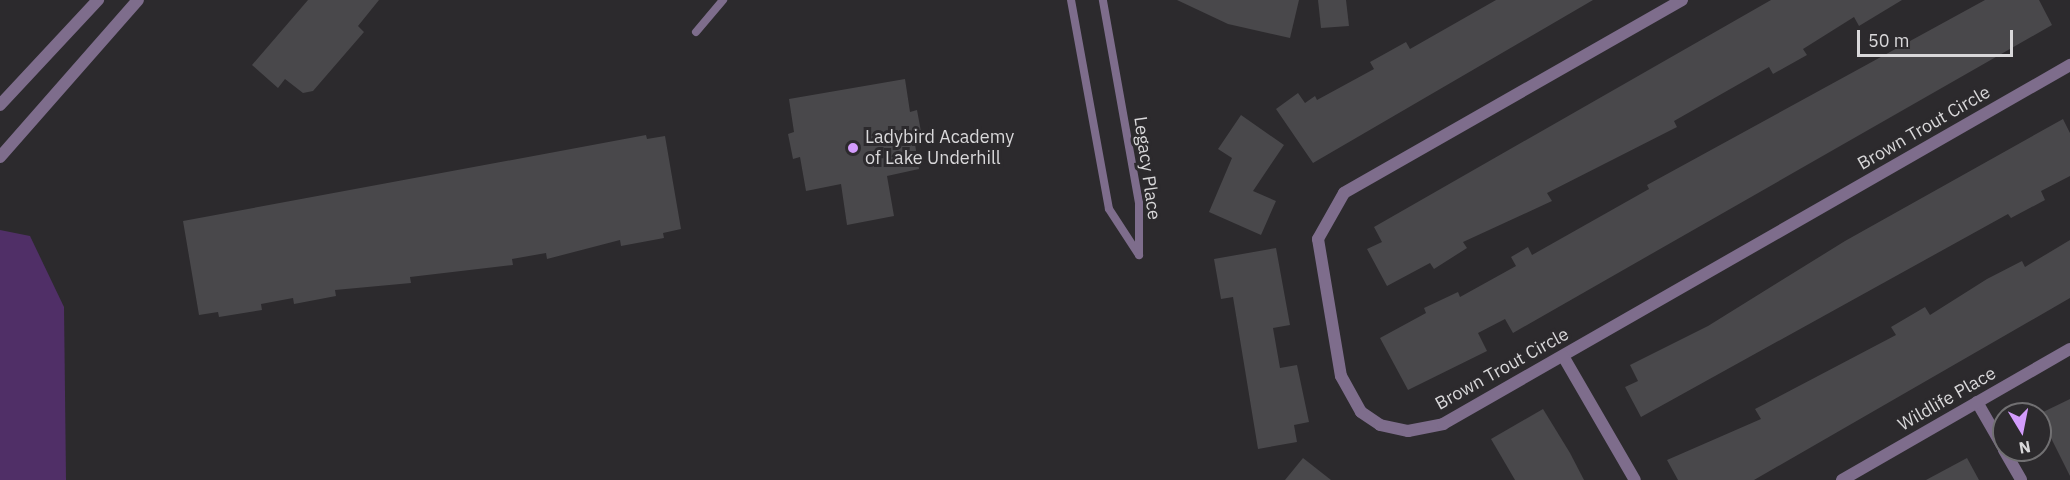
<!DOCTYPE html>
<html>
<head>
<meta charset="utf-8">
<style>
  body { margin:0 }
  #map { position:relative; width:2070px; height:480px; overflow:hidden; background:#2c2a2d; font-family:"IBM Plex Sans",sans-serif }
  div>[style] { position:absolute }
  .green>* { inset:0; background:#502f67 }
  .building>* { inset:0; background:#49484b }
  .service>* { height:8px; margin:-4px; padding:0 4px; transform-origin:4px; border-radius:4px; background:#7e6d8c }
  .minor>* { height:12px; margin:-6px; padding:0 6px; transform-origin:6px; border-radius:6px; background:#7e6d8c }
  .tertiary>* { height:12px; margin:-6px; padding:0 6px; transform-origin:6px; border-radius:6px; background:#7e6d8c }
  .dots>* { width:16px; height:16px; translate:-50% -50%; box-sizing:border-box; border:3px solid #2c2a2d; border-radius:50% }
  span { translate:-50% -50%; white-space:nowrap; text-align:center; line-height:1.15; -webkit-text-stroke:6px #2c2a2d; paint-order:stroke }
  .street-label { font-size:18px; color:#d9d8da }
  .poi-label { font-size:18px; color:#d9d8da }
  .left { translate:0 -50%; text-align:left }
  .north { position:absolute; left:1992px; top:402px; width:60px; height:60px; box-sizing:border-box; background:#2c2a2d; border:2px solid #717072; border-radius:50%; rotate:170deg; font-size:16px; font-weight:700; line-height:24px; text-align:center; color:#d9d8da }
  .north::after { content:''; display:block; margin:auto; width:21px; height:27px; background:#d39cfc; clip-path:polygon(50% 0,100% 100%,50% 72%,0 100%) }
  .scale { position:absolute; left:1857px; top:30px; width:156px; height:27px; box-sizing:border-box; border:3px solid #d9d8da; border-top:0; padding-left:8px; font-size:18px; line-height:21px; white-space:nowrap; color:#d9d8da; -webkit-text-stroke:4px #2c2a2d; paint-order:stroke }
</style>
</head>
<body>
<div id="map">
  <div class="green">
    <div style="clip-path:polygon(0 230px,30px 236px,64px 307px,66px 480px,0 480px)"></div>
  </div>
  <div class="building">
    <div style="clip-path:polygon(308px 0,379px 0,358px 26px,364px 32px,313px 91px,303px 93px,285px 79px,278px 88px,252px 65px)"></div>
    <div style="clip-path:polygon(1177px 0,1299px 0,1290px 38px,1228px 24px)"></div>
    <div style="clip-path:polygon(1318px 0,1346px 0,1349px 26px,1321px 28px)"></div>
    <div style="clip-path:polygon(1496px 0,1593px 0,1313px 163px,1276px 109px,1298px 93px,1305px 103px,1315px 96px,1317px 100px,1374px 69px,1370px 62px,1406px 42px,1410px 49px)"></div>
    <div style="clip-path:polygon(1771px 0,1902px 0,1859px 26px,1854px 17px,1803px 49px,1807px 55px,1773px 74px,1769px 67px,1674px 121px,1677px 127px,1547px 193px,1552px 201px,1463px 242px,1467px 248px,1434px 269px,1430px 263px,1387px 286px,1367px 249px,1382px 242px,1374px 227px)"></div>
    <div style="clip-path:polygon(1985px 0,2039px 0,2052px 25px,1513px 333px,1505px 319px,1478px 333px,1487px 351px,1408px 390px,1380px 338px,1426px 313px,1424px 308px,1458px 292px,1460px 297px,1516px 266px,1511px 257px,1528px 247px,1532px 255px,1649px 189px,1647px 185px)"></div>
    <div style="clip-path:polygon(905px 79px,910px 112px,917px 110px,922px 137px,914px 138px,919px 169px,887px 176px,894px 216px,847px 225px,841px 184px,806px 191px,800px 157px,793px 159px,788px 134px,794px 132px,789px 99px)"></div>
    <div style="clip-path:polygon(1241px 115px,1284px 145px,1253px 191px,1276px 201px,1261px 235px,1209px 212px,1232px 158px,1218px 149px)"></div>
    <div style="clip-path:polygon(2063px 119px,2070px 133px,2070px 176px,2041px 191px,2045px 200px,2011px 218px,2008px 214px,1641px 417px,1625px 387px,1638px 381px,1630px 365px,1708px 326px,1845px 241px)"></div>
    <div style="clip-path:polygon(646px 135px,647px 139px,665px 136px,681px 229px,663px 233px,664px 238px,621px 246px,620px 240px,547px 259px,546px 253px,512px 259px,513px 265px,410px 277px,411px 283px,335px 290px,336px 296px,294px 304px,293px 298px,261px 304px,262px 310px,219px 317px,218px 312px,199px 315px,183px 221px)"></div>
    <div style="clip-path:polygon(2070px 240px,2070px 298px,1754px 480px,1678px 480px,1667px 460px,1761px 419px,1755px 409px,1896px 335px,1891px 327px,1925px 307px,1930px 315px,1987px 279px,2022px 261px,2025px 267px)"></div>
    <div style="clip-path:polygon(1276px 248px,1290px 325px,1273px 328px,1280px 368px,1297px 365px,1309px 422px,1294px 425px,1297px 442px,1258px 449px,1233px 297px,1221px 299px,1214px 259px)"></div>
    <div style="clip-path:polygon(2070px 399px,2070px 476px,2039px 414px)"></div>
    <div style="clip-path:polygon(1543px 409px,1570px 453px,1584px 480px,1515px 480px,1491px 439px)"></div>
    <div style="clip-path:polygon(1303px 458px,1331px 480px,1285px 480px)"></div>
    <div style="clip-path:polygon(1967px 458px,1979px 480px,1926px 480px)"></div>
  </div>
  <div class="service">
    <div style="left:1071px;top:0;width:212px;rotate:79.7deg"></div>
    <div style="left:1109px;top:209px;width:55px;rotate:56.9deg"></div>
    <div style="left:1139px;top:255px;width:52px;rotate:-90deg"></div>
    <div style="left:1139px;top:203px;width:206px;rotate:-100.1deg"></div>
    <div style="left:696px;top:32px;width:42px;rotate:-49.8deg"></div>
  </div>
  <div class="minor">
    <div style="left:1682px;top:0;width:389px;rotate:150.3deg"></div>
    <div style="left:1344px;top:193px;width:53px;rotate:119.5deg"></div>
    <div style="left:1318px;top:239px;width:139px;rotate:80.5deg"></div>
    <div style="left:1341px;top:376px;width:41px;rotate:60.9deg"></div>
    <div style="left:1361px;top:412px;width:23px;rotate:34deg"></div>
    <div style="left:1380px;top:425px;width:29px;rotate:12deg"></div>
    <div style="left:1408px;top:431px;width:36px;rotate:-11deg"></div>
    <div style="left:1443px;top:424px;width:723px;rotate:-29.79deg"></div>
    <div style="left:1563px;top:356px;width:143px;rotate:59.9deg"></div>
    <div style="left:1977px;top:402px;width:54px;rotate:60.1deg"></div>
    <div style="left:2004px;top:450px;width:34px;rotate:60deg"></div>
    <div style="left:1842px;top:480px;width:263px;rotate:-29.9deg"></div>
  </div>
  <div class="tertiary">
    <div style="left:0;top:105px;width:144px;rotate:-47deg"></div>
    <div style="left:0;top:157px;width:209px;rotate:-48.7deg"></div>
  </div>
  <div class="dots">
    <div style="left:853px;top:148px;background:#d39cfc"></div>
  </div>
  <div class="street-label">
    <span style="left:1924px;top:128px;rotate:-30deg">Brown Trout Circle</span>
    <span style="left:1147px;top:168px;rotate:82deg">Legacy Place</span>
    <span style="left:1502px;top:369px;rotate:-29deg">Brown Trout Circle</span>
    <span style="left:1947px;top:399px;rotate:-30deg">Wildlife Place</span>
  </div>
  <div class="poi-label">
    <span class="left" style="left:865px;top:148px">Ladybird Academy<br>of Lake Underhill</span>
  </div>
  <div class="north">N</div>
  <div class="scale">50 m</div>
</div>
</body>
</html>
